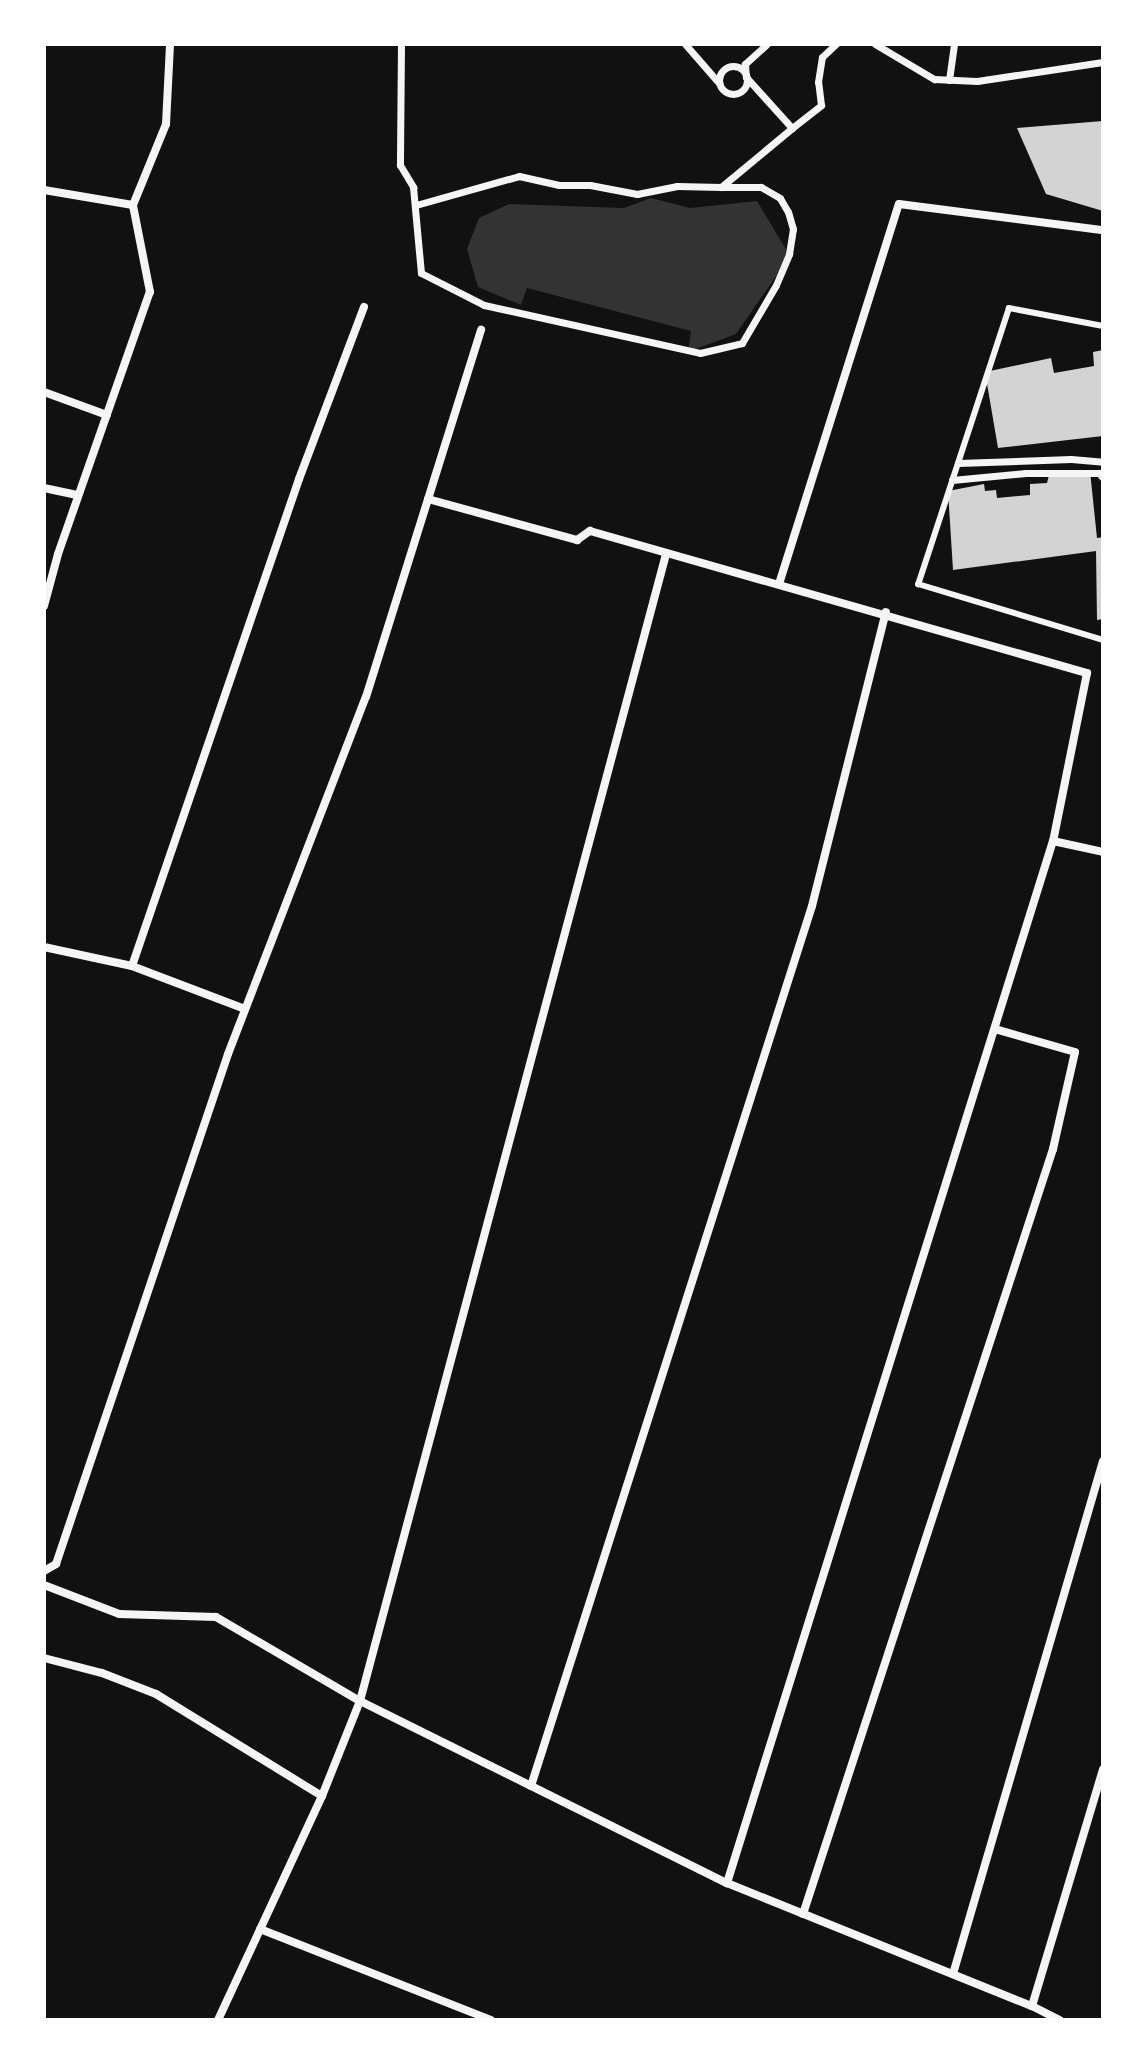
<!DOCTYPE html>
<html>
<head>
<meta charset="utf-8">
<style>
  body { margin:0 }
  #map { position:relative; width:1147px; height:2064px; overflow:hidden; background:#111; font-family:Cabin,sans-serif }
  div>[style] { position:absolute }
  .water>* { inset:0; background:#333 }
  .building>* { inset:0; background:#d3d3d3 }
  .service>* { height:6px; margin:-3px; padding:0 3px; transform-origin:3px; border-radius:3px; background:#f5f5f5 }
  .pedestrian>* { height:7px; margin:-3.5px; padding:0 3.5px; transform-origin:3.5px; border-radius:3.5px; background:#f5f5f5 }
  .pedestrian>.ring { margin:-3.5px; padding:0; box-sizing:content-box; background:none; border:7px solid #f5f5f5; border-radius:50% }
  .minor>* { height:8px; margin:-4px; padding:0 4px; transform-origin:4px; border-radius:4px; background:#f5f5f5 }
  span { translate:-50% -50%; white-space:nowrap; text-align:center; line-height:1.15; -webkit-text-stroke:7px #fff; paint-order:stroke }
  .frame { position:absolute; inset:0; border:46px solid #fff; pointer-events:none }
</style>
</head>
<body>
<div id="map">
  <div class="water">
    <div style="clip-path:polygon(651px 198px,690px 208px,757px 201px,790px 256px,736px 334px,688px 352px,691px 331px,527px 288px,521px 305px,478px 287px,467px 249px,479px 218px,509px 204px,624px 208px)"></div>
  </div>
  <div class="building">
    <div style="clip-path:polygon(1103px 121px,1103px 211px,1046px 194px,1017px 128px)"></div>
    <div style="clip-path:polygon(1103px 350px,1103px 436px,998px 448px,985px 372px,1051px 358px,1054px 373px,1094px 366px,1093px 352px)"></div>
    <div style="clip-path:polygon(1090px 471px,1097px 538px,1103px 537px,1103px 619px,1097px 620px,1096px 551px,953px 570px,948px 491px,984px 484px,985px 491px,996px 490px,997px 498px,1030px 495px,1030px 484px,1047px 483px,1049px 475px)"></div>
  </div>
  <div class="service">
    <div style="left:1103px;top:326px;width:96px;rotate:-169.2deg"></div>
    <div style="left:1009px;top:308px;width:291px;rotate:108.2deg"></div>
    <div style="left:918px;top:584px;width:193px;rotate:16.8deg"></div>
  </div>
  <div class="pedestrian">
    <div style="left:401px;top:44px;width:121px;rotate:90.5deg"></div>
    <div style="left:400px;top:165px;width:26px;rotate:59deg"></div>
    <div style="left:413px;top:187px;width:86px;rotate:84.7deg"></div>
    <div style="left:421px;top:273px;width:71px;rotate:26.9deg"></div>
    <div style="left:484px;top:305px;width:221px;rotate:12.5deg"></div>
    <div style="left:700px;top:353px;width:43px;rotate:-13.4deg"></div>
    <div style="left:742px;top:343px;width:67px;rotate:-59.6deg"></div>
    <div style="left:776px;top:285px;width:34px;rotate:-67deg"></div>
    <div style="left:789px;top:254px;width:25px;rotate:-81deg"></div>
    <div style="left:793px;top:229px;width:18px;rotate:-106deg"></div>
    <div style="left:788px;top:212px;width:16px;rotate:-120deg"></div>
    <div style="left:780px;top:198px;width:22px;rotate:-150deg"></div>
    <div style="left:761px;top:187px;width:40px;rotate:180deg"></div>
    <div style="left:721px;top:187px;width:92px;rotate:-39.7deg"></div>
    <div style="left:685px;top:44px;width:52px;rotate:48.9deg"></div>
    <div style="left:767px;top:44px;width:30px;rotate:138deg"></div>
    <div style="left:745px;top:64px;width:13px;rotate:86deg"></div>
    <div style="left:746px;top:77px;width:69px;rotate:48deg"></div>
    <div style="left:792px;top:128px;width:37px;rotate:-38deg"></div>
    <div style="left:821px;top:105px;width:23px;rotate:-97deg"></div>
    <div style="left:818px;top:82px;width:25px;rotate:-81deg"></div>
    <div style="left:822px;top:57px;width:19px;rotate:-43deg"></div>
    <div style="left:875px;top:44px;width:69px;rotate:30.7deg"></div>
    <div style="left:934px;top:79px;width:43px;rotate:2.7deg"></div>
    <div style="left:977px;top:81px;width:127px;rotate:-8.6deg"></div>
    <div class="ring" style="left:719px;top:66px;width:21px;height:21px"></div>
    <div style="left:949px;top:80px;width:36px;rotate:-82deg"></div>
    <div style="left:416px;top:205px;width:107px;rotate:-15.7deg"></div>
    <div style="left:519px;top:176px;width:41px;rotate:12.7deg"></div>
    <div style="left:559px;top:185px;width:31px"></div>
    <div style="left:590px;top:185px;width:48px;rotate:10.8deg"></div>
    <div style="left:637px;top:194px;width:41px;rotate:-11.3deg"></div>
    <div style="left:677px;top:186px;width:44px;rotate:1.3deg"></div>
    <div style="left:958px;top:463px;width:113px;rotate:-2deg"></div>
    <div style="left:1071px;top:459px;width:32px;rotate:5deg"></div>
    <div style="left:952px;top:480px;width:74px;rotate:-5.4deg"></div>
    <div style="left:1026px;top:473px;width:73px"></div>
    <div style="left:1099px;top:473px;width:6px;rotate:51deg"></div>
  </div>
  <div class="minor">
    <div style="left:44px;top:190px;width:90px;rotate:9.6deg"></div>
    <div style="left:44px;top:392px;width:67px;rotate:20.1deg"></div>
    <div style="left:44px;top:488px;width:35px;rotate:12deg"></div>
    <div style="left:428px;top:499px;width:155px;rotate:15.4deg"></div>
    <div style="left:577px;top:540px;width:16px;rotate:-35deg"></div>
    <div style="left:590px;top:531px;width:517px;rotate:15.95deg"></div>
    <div style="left:1087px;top:673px;width:171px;rotate:101.4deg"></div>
    <div style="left:779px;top:584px;width:398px;rotate:-72.5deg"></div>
    <div style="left:899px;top:204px;width:206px;rotate:7.3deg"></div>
    <div style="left:44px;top:606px;width:54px;rotate:-74.9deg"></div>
    <div style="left:58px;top:554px;width:278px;rotate:-70.7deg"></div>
    <div style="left:150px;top:292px;width:89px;rotate:-101.1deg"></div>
    <div style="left:133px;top:205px;width:87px;rotate:-67.8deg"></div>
    <div style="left:166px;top:124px;width:80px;rotate:-87.1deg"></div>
    <div style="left:44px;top:947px;width:90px;rotate:12.2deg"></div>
    <div style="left:245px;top:1009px;width:121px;rotate:-159.2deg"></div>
    <div style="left:132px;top:966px;width:515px;rotate:-71.07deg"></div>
    <div style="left:299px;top:479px;width:184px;rotate:-69.3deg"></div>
    <div style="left:44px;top:1571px;width:14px;rotate:-30deg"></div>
    <div style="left:56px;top:1564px;width:538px;rotate:-71.36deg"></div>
    <div style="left:228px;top:1054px;width:383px;rotate:-68.9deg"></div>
    <div style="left:366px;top:697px;width:385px;rotate:-72.6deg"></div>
    <div style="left:44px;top:1585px;width:80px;rotate:21.1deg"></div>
    <div style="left:119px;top:1614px;width:97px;rotate:1.8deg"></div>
    <div style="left:216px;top:1617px;width:167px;rotate:30.3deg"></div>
    <div style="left:360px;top:1701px;width:410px;rotate:26.4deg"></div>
    <div style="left:727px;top:1883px;width:329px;rotate:22deg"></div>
    <div style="left:1032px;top:2006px;width:31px;rotate:27deg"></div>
    <div style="left:44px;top:1658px;width:60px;rotate:14.5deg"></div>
    <div style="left:102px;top:1673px;width:58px;rotate:21.3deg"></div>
    <div style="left:156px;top:1694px;width:195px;rotate:31.6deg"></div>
    <div style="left:531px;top:1786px;width:924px;rotate:-72.29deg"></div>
    <div style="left:812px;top:906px;width:303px;rotate:-75.9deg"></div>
    <div style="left:727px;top:1883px;width:1092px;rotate:-72.63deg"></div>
    <div style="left:1053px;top:841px;width:51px;rotate:12.4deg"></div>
    <div style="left:803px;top:1914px;width:805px;rotate:-71.9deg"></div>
    <div style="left:1053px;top:1149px;width:99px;rotate:-77.2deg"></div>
    <div style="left:1075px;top:1052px;width:83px;rotate:-164deg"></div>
    <div style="left:260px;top:1929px;width:248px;rotate:21.5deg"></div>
    <div style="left:953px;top:1974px;width:534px;rotate:-73.7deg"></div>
    <div style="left:1032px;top:2006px;width:247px;rotate:-73.3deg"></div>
    <div style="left:218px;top:2020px;width:247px;rotate:-65.1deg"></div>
    <div style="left:322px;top:1796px;width:102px;rotate:-68.2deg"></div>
    <div style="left:360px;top:1701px;width:1187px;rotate:-75.06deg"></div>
  </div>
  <div class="frame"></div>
</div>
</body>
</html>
